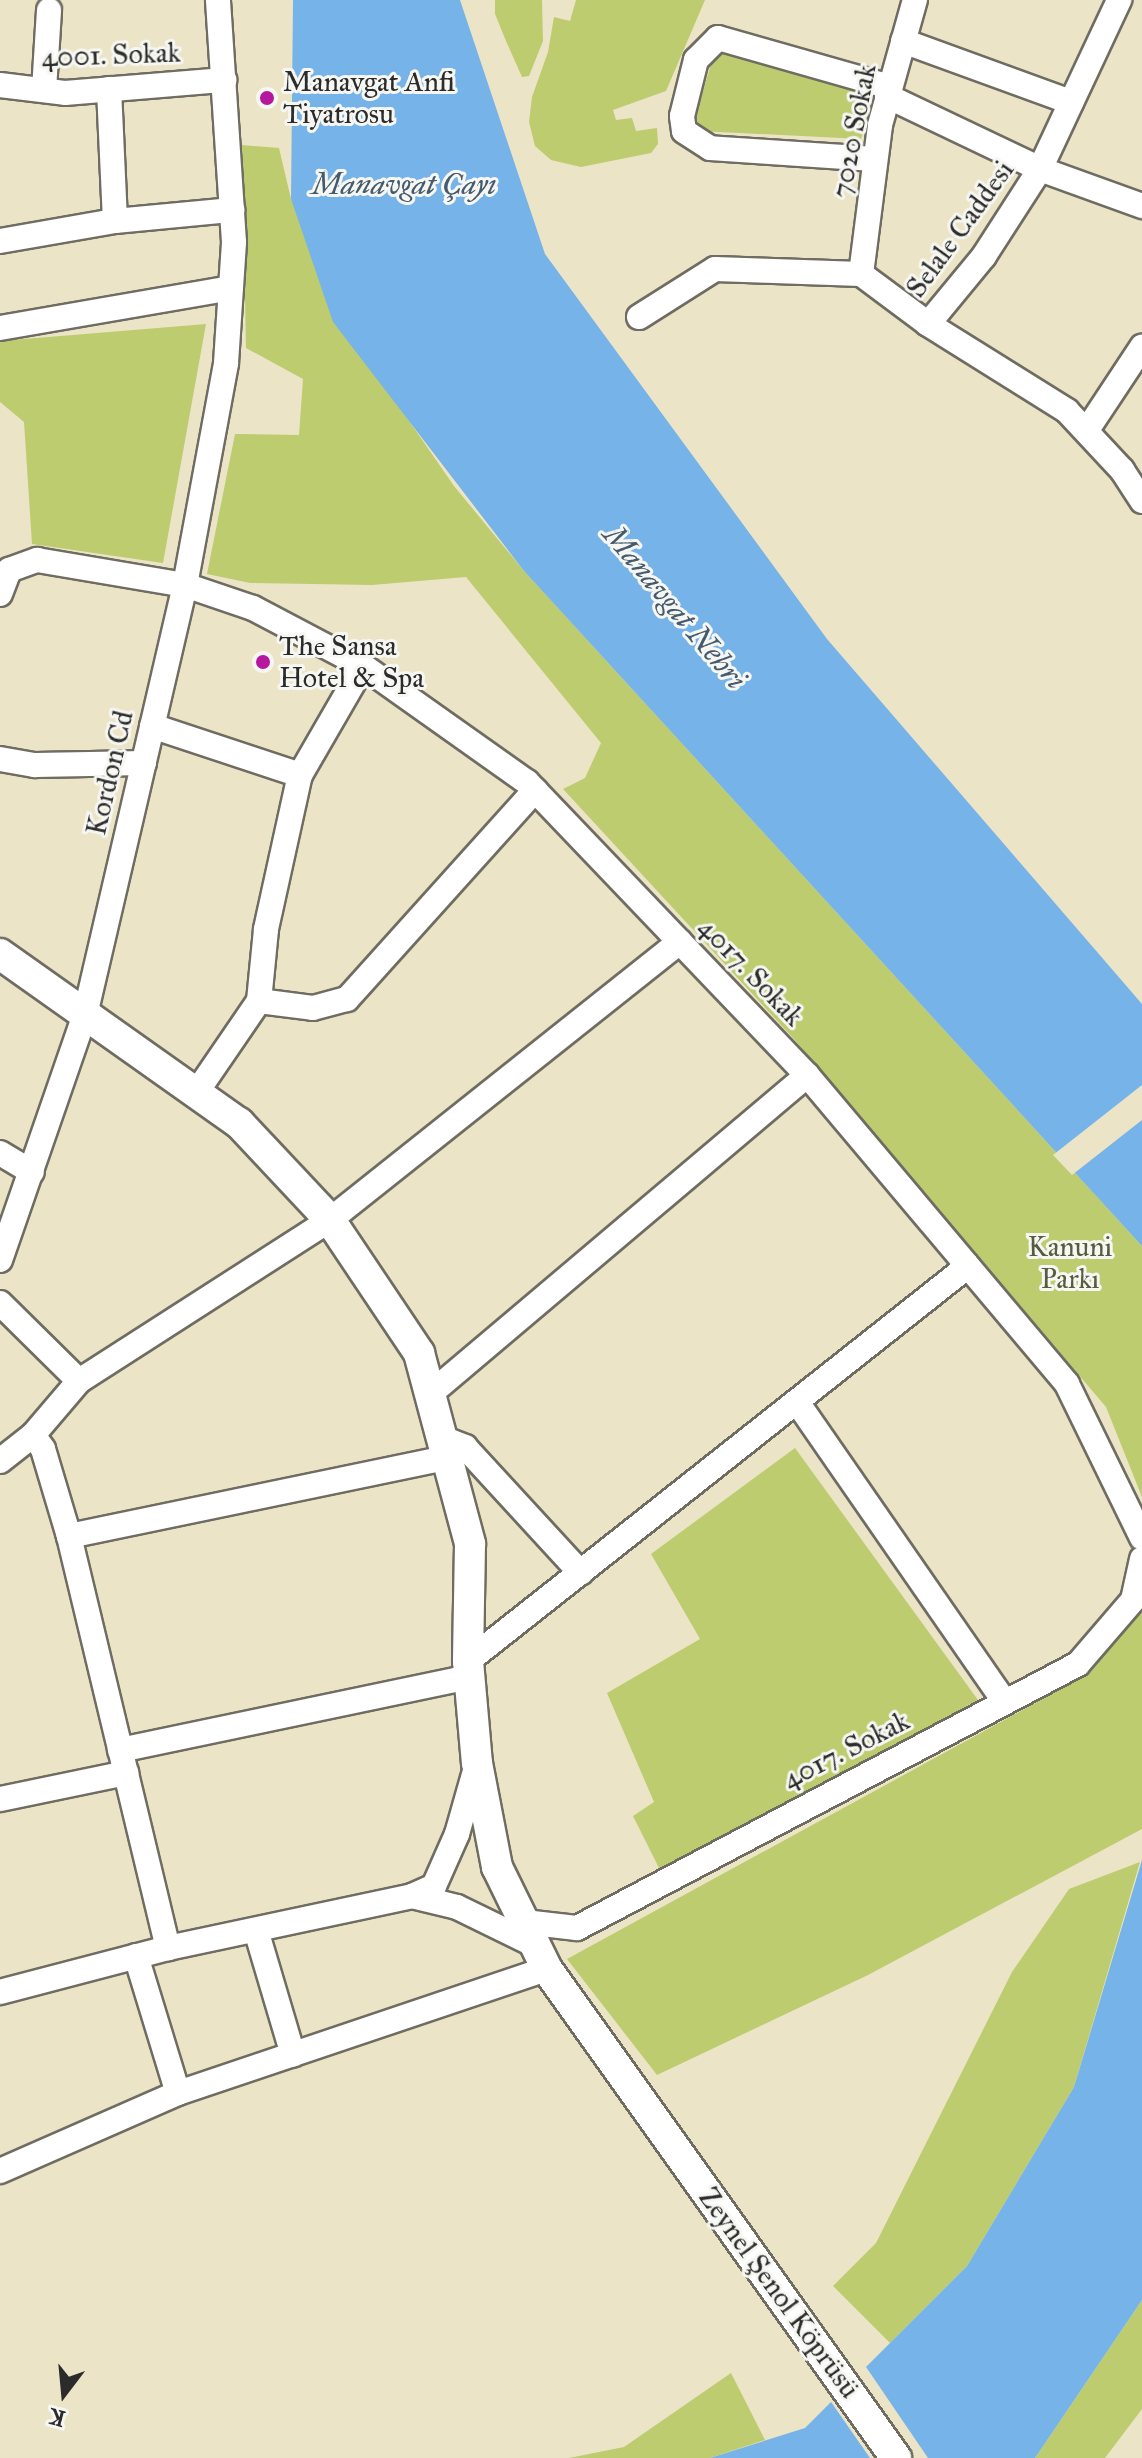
<!DOCTYPE html>
<html>
<head>
<meta charset="utf-8">
<style>
  body { margin:0 }
  #map { position:relative; width:1142px; height:2458px; overflow:hidden; background:#ece4c7; font-family:"IM FELL Great Primer",serif }
  div>[style] { position:absolute }
  .green>* { inset:0; background:#bdcc6f }
  .water>* { inset:0; background:#76b3e8 }
  .pier>* { inset:0; background:#ece4c7 }
  .roads { filter:drop-shadow(2px 0 #6f6c62) drop-shadow(-2px 0 #6f6c62) drop-shadow(0 2px #6f6c62) drop-shadow(0 -2px #6f6c62) }
  .minor>* { height:24px; margin:-12px; padding:0 12px; transform-origin:12px; border-radius:12px; background:#fff }
  .tertiary>* { height:30px; margin:-15px; padding:0 15px; transform-origin:15px; border-radius:15px; background:#fff }
  .dots>* { width:22px; height:22px; translate:-50% -50%; box-sizing:border-box; border:4px solid #f6f6f2; border-radius:50% }
  span { translate:-50% -50%; white-space:nowrap; text-align:center; line-height:1.15; -webkit-text-stroke:6px #f6f6f2; paint-order:stroke }
  .street-label { font-size:28px; color:#2b2b2b }
  .poi-label { font-size:28px; color:#2b2b2b }
  .left { translate:0 -50%; text-align:left }
  .park-label { font-size:28px; color:#575b3f }
  .water-label { font-size:30px; color:#455b6d; font-style:italic }
  .north { position:absolute; left:24px; top:2354px; width:80px; height:80px; -webkit-text-stroke:6px #f6f6f2; paint-order:stroke; rotate:196deg; font-size:22px; font-weight:700; line-height:32px; text-align:center; color:#2b2b2b }
  .north::after { content:''; display:block; margin:auto; width:28px; height:36px; background:#2b2b2b; clip-path:polygon(50% 0,100% 100%,50% 72%,0 100%) }
</style>
</head>
<body>
<div id="map">
  <div class="green">
    <div style="clip-path:polygon(495px 0,542px 0,543px 41px,529px 76px,522px 77px,506px 41px,495px 14px)"></div>
    <div style="clip-path:polygon(576px 0,705px 0,666px 91px,613px 110px,616px 120px,632px 118px,636px 131px,657px 128px,658px 144px,651px 153px,581px 167px,551px 160px,535px 146px,529px 122px,532px 97px,548px 52px,554px 17px,570px 21px)"></div>
    <div style="clip-path:polygon(715px 51px,874px 95px,861px 139px,699px 131px,694px 121px)"></div>
    <div style="clip-path:polygon(242px 145px,279px 148px,291px 199px,405px 415px,454px 486px,524px 571px,1142px 1246px,1142px 1497px,1106px 1407px,793px 1038px,563px 789px,585px 778px,601px 743px,466px 577px,372px 585px,250px 583px,207px 574px,235px 434px,299px 435px,303px 379px,246px 348px)"></div>
    <div style="clip-path:polygon(206px 324px,163px 563px,32px 544px,24px 422px,0 402px,0 341px)"></div>
    <div style="clip-path:polygon(795px 1448px,978px 1700px,660px 1870px,633px 1816px,654px 1802px,607px 1693px,700px 1639px,651px 1554px)"></div>
    <div style="clip-path:polygon(1142px 1608px,1142px 1829px,868px 1975px,657px 2075px,567px 1959px,1085px 1676px)"></div>
    <div style="clip-path:polygon(1140px 1862px,1074px 2087px,967px 2266px,890px 2343px,833px 2286px,876px 2243px,1012px 1972px,1069px 1889px)"></div>
    <div style="clip-path:polygon(1142px 2300px,1142px 2409px,1105px 2458px,1035px 2458px)"></div>
    <div style="clip-path:polygon(731px 2373px,765px 2440px,710px 2458px,569px 2458px,624px 2447px)"></div>
  </div>
  <div class="water">
    <div style="clip-path:polygon(293px 0,460px 0,545px 254px,827px 639px,1142px 1004px,1142px 1246px,524px 571px,333px 322px,291px 199px)"></div>
    <div style="clip-path:polygon(1142px 1860px,1142px 2300px,1035px 2458px,710px 2458px,805px 2428px,967px 2266px,1074px 2087px)"></div>
  </div>
  <div class="pier">
    <div style="clip-path:polygon(1142px 1085px,1142px 1120px,1072px 1175px,1053px 1155px)"></div>
    <div style="clip-path:polygon(864px 2364px,928px 2458px,870px 2458px,829px 2399px)"></div>
  </div>
  <div class="roads">
    <div class="minor">
      <div style="left:903px;top:41px;width:179px;rotate:20deg"></div>
      <div style="left:0;top:85px;width:65px;rotate:7deg"></div>
      <div style="left:65px;top:93px;width:160px;rotate:-4.7deg"></div>
      <div style="left:109px;top:89px;width:132px;rotate:87.4deg"></div>
      <div style="left:44px;top:90px;width:80px;rotate:-86.4deg"></div>
      <div style="left:887px;top:96px;width:170px;rotate:25.5deg"></div>
      <div style="left:1040px;top:169px;width:109px;rotate:19.9deg"></div>
      <div style="left:874px;top:159px;width:164px;rotate:-176.2deg"></div>
      <div style="left:710px;top:148px;width:31px;rotate:-147deg"></div>
      <div style="left:684px;top:131px;width:15px;rotate:-98deg"></div>
      <div style="left:682px;top:116px;width:58px;rotate:-76deg"></div>
      <div style="left:696px;top:60px;width:31px;rotate:-45deg"></div>
      <div style="left:718px;top:38px;width:179px;rotate:15.9deg"></div>
      <div style="left:0;top:241px;width:117px;rotate:-9.9deg"></div>
      <div style="left:115px;top:221px;width:118px;rotate:-5.4deg"></div>
      <div style="left:861px;top:274px;width:84px;rotate:36.7deg"></div>
      <div style="left:928px;top:324px;width:164px;rotate:32deg"></div>
      <div style="left:1067px;top:411px;width:81px;rotate:47deg"></div>
      <div style="left:1122px;top:470px;width:37px;rotate:57deg"></div>
      <div style="left:861px;top:274px;width:150px;rotate:-82.7deg"></div>
      <div style="left:880px;top:125px;width:130px;rotate:-74.4deg"></div>
      <div style="left:639px;top:317px;width:90px;rotate:-32.3deg"></div>
      <div style="left:715px;top:269px;width:146px;rotate:2deg"></div>
      <div style="left:928px;top:324px;width:88px;rotate:-50.5deg"></div>
      <div style="left:984px;top:256px;width:103px;rotate:-57.2deg"></div>
      <div style="left:1040px;top:169px;width:187px;rotate:-64.9deg"></div>
      <div style="left:0;top:328px;width:234px;rotate:-9.8deg"></div>
      <div style="left:1087px;top:430px;width:100px;rotate:-56.5deg"></div>
      <div style="left:0;top:594px;width:26px;rotate:-69deg"></div>
      <div style="left:9px;top:570px;width:30px;rotate:-20deg"></div>
      <div style="left:37px;top:560px;width:150px;rotate:9.6deg"></div>
      <div style="left:185px;top:585px;width:72px;rotate:18.7deg"></div>
      <div style="left:253px;top:608px;width:124px;rotate:27.8deg"></div>
      <div style="left:363px;top:666px;width:201px;rotate:35.3deg"></div>
      <div style="left:527px;top:782px;width:405px;rotate:46.3deg"></div>
      <div style="left:807px;top:1075px;width:404px;rotate:49.9deg"></div>
      <div style="left:1067px;top:1384px;width:171px;rotate:64deg"></div>
      <div style="left:152px;top:726px;width:156px;rotate:18.3deg"></div>
      <div style="left:300px;top:775px;width:126px;rotate:-60deg"></div>
      <div style="left:0;top:759px;width:36px;rotate:10deg"></div>
      <div style="left:35px;top:765px;width:109px;rotate:-1.1deg"></div>
      <div style="left:259px;top:1001px;width:54px;rotate:7.4deg"></div>
      <div style="left:313px;top:1008px;width:35px;rotate:-15deg"></div>
      <div style="left:347px;top:999px;width:281px;rotate:-48deg"></div>
      <div style="left:196px;top:1093px;width:112px;rotate:-55.6deg"></div>
      <div style="left:259px;top:1001px;width:72px;rotate:-84.4deg"></div>
      <div style="left:266px;top:929px;width:158px;rotate:-77.6deg"></div>
      <div style="left:0;top:1153px;width:37px;rotate:31deg"></div>
      <div style="left:0;top:1260px;width:259px;rotate:-70.9deg"></div>
      <div style="left:85px;top:1015px;width:441px;rotate:-76.9deg"></div>
      <div style="left:185px;top:585px;width:226px;rotate:-79.5deg"></div>
      <div style="left:226px;top:363px;width:121px;rotate:-86.2deg"></div>
      <div style="left:234px;top:242px;width:243px;rotate:-93.8deg"></div>
      <div style="left:0;top:1303px;width:111px;rotate:44.6deg"></div>
      <div style="left:430px;top:1394px;width:494px;rotate:-40.2deg"></div>
      <div style="left:797px;top:1402px;width:365px;rotate:55.3deg"></div>
      <div style="left:33px;top:1435px;width:17px;rotate:54deg"></div>
      <div style="left:43px;top:1449px;width:91px;rotate:73.4deg"></div>
      <div style="left:69px;top:1536px;width:424px;rotate:76.5deg"></div>
      <div style="left:442px;top:1438px;width:25px;rotate:21deg"></div>
      <div style="left:465px;top:1447px;width:171px;rotate:47.4deg"></div>
      <div style="left:0;top:1461px;width:42px;rotate:-38.2deg"></div>
      <div style="left:33px;top:1435px;width:71px;rotate:-49.6deg"></div>
      <div style="left:79px;top:1381px;width:298px;rotate:-32.7deg"></div>
      <div style="left:330px;top:1220px;width:447px;rotate:-38.5deg"></div>
      <div style="left:69px;top:1536px;width:386px;rotate:-11.7deg"></div>
      <div style="left:468px;top:1661px;width:637px;rotate:-38.31deg"></div>
      <div style="left:120px;top:1750px;width:357px;rotate:-11.8deg"></div>
      <div style="left:0;top:1799px;width:129px;rotate:-11.7deg"></div>
      <div style="left:412px;top:1896px;width:46px;rotate:13.7deg"></div>
      <div style="left:457px;top:1907px;width:87px;rotate:26deg"></div>
      <div style="left:524px;top:1922px;width:53px;rotate:6.5deg"></div>
      <div style="left:577px;top:1928px;width:566px;rotate:-27.79deg"></div>
      <div style="left:1078px;top:1664px;width:84px;rotate:-49.3deg"></div>
      <div style="left:1133px;top:1600px;width:42px;rotate:-77.6deg"></div>
      <div style="left:256px;top:1930px;width:130px;rotate:73.5deg"></div>
      <div style="left:136px;top:1956px;width:143px;rotate:73deg"></div>
      <div style="left:178px;top:2093px;width:389px;rotate:-18.6deg"></div>
      <div style="left:0;top:1992px;width:174px;rotate:-14.7deg"></div>
      <div style="left:168px;top:1948px;width:249px;rotate:-12deg"></div>
      <div style="left:412px;top:1896px;width:24px;rotate:-24deg"></div>
      <div style="left:434px;top:1886px;width:57px;rotate:-66.1deg"></div>
      <div style="left:457px;top:1834px;width:73px;rotate:-74.1deg"></div>
      <div style="left:0;top:2171px;width:194px;rotate:-23.7deg"></div>
    </div>
    <div class="tertiary">
      <div style="left:0;top:954px;width:293px;rotate:35.3deg"></div>
      <div style="left:239px;top:1123px;width:133px;rotate:46.8deg"></div>
      <div style="left:330px;top:1220px;width:160px;rotate:56.2deg"></div>
      <div style="left:419px;top:1353px;width:198px;rotate:75deg"></div>
      <div style="left:470px;top:1544px;width:117px;rotate:91deg"></div>
      <div style="left:468px;top:1661px;width:102px;rotate:85deg"></div>
      <div style="left:477px;top:1763px;width:106px;rotate:79.1deg"></div>
      <div style="left:497px;top:1867px;width:114px;rotate:63.9deg"></div>
      <div style="left:547px;top:1969px;width:601px;rotate:54.48deg"></div>
    </div>
  </div>
  <div class="dots">
    <div style="left:267px;top:98px;background:#b5179e"></div>
    <div style="left:263px;top:662px;background:#b5179e"></div>
  </div>
  <div class="street-label">
    <span style="left:111px;top:55px;rotate:-2deg">4001. Sokak</span>
    <span style="left:854px;top:131px;rotate:-79deg">7020 Sokak</span>
    <span style="left:960px;top:229px;rotate:-54deg">Selale Caddesi</span>
    <span style="left:110px;top:773px;rotate:-77deg">Kordon Cd</span>
    <span style="left:751px;top:972px;rotate:46deg">4017. Sokak</span>
    <span style="left:846px;top:1750px;rotate:-27deg">4017. Sokak</span>
    <span style="left:779px;top:2293px;rotate:54deg">Zeynel Şenol Köprüsü</span>
  </div>
  <div class="poi-label">
    <span class="left" style="left:283px;top:98px">Manavgat Anfi<br>Tiyatrosu</span>
    <span class="left" style="left:279px;top:662px">The Sansa<br>Hotel &amp; Spa</span>
  </div>
  <div class="park-label">
    <span style="left:1070px;top:1263px">Kanuni<br>Parkı</span>
  </div>
  <div class="water-label">
    <span style="left:404px;top:184px">Manavgat Çayı</span>
    <span style="left:675px;top:607px;rotate:50deg">Manavgat Nehri</span>
  </div>
  <div class="north">K</div>
</div>
</body>
</html>
